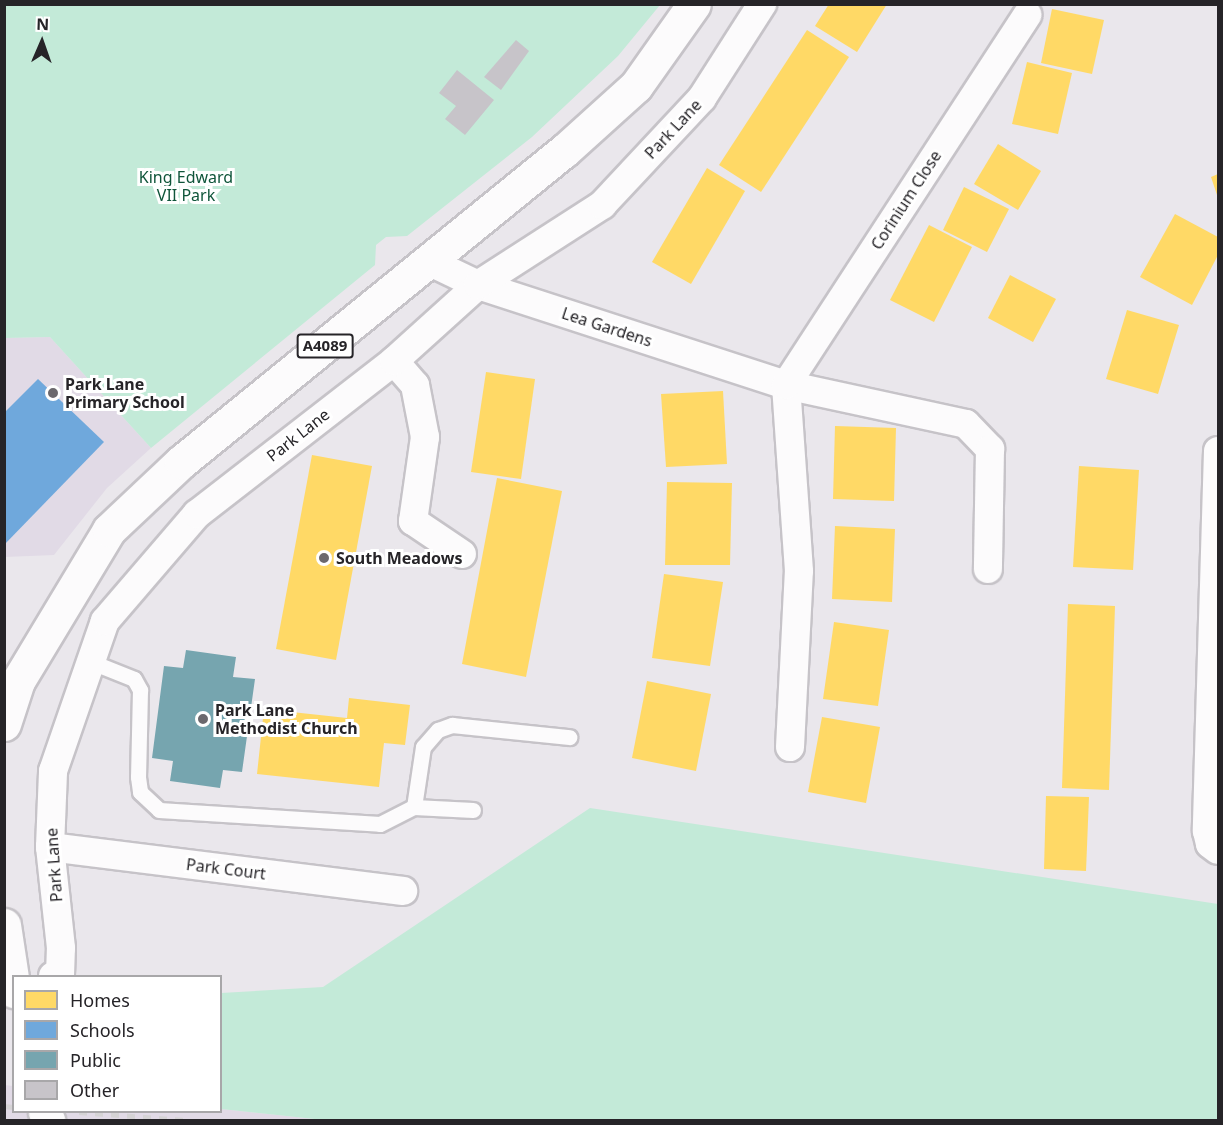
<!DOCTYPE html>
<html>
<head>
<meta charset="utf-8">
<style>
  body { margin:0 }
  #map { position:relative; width:1223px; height:1125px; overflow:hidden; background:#eae7ec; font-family:"Noto Sans",sans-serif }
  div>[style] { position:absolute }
  .built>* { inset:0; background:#e1dae6 }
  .green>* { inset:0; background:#c3ead8 }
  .homes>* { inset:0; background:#ffd966 }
  .schools>* { inset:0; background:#6fa8dc }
  .public>* { inset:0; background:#76a5af }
  .building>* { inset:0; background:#c7c4c9 }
  .roads { filter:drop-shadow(2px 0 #c6c3c8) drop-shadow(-2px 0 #c6c3c8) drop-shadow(0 2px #c6c3c8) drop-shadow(0 -2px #c6c3c8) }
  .lane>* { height:15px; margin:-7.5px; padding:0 7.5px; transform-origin:7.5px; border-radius:7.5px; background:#fcfbfc }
  .street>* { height:28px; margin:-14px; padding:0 14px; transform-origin:14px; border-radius:14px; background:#fcfbfc }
  .primary>* { height:33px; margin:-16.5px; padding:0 16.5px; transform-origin:16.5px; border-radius:16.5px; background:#fcfbfc }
  .rail>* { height:4.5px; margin-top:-2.25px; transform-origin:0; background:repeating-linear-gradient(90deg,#d5d3d5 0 8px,transparent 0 16px) }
  .dots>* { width:16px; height:16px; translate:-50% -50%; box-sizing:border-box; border:3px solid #fff; border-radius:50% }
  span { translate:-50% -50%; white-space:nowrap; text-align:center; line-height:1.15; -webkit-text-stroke:6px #fff; paint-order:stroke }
  .shield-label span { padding:2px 4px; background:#fff; border:2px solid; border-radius:4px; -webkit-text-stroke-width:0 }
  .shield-label { font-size:15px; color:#262428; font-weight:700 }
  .street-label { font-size:16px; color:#262428 }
  .park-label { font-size:16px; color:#0f553a }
  .poi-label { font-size:16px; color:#262428; font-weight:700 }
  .left { translate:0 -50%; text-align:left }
  .frame { position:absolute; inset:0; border:6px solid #262428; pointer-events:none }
  .legend { position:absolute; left:12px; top:975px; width:210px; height:138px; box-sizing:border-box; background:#fff; border:2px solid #a8a7a9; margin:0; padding:8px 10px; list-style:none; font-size:18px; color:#262428 }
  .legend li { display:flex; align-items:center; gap:12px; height:30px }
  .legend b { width:30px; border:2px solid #a8a7a9 }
  .north { position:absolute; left:12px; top:12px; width:60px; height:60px; -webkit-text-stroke:4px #fff; paint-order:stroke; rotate:2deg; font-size:16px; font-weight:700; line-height:24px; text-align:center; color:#262428 }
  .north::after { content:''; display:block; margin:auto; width:21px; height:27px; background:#262428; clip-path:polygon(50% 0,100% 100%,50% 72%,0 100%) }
</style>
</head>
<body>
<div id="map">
  <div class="built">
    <div style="clip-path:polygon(50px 337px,151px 448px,107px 488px,54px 555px,5px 557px,4px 338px)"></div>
    <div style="clip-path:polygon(4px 1085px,13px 1086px,14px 1112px,221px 1109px,324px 1120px,5px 1120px)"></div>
  </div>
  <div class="green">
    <div style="clip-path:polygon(4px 5px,660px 5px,618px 56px,532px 137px,407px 236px,386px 237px,376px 245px,375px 265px,151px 448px,50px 337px,5px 338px)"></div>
    <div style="clip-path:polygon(590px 808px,1218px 904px,1218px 1120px,324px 1120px,221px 1109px,221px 993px,323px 987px)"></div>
  </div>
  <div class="homes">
    <div style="clip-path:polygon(829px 4px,887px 4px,857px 52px,815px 26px)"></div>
    <div style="clip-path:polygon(1052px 9px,1104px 20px,1092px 74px,1041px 63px)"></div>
    <div style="clip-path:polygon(807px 30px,849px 57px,761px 192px,719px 165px)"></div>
    <div style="clip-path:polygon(1027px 62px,1072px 73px,1058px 134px,1012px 124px)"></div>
    <div style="clip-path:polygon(998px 144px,1041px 171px,1018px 210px,974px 184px)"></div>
    <div style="clip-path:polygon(707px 168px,745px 191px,691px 284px,652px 262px)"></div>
    <div style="clip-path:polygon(1218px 174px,1218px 198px,1211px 177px)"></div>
    <div style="clip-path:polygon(964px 187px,1009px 209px,987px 252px,943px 230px)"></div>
    <div style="clip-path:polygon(1175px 214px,1218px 237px,1218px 255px,1192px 305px,1140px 277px)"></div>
    <div style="clip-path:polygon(929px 225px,972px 247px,934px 322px,890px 300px)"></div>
    <div style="clip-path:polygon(1010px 275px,1056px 299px,1033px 342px,988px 318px)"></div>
    <div style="clip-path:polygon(1127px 310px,1179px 325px,1158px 394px,1106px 379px)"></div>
    <div style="clip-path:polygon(486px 372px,535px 379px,521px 479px,471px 472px)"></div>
    <div style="clip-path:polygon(723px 391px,727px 464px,666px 467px,661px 394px)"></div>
    <div style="clip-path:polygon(835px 426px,896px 428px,894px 501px,833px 499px)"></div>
    <div style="clip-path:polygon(312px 455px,372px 466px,336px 660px,276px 649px)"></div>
    <div style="clip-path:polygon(1079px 466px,1139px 470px,1133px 570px,1073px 567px)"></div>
    <div style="clip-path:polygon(497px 478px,562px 491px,526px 677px,462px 664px)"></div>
    <div style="clip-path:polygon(667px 482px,732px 483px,730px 565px,665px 565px)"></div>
    <div style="clip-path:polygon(835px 526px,895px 529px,892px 602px,832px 599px)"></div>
    <div style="clip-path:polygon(664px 574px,723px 582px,710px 666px,652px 658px)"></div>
    <div style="clip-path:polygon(1068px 604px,1115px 606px,1109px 790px,1062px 788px)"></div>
    <div style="clip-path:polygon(834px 622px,889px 630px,878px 706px,823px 699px)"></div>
    <div style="clip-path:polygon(647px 681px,711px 694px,696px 771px,632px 758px)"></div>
    <div style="clip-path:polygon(349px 698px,410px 705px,405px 745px,384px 743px,379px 787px,257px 774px,264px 709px,347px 718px)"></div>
    <div style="clip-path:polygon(822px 717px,880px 727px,866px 803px,808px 792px)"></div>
    <div style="clip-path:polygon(1046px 796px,1089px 797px,1086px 871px,1044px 869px)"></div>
  </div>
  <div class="schools">
    <div style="clip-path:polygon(38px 379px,104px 442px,4px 545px,4px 413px)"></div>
  </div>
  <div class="public">
    <div style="clip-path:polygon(186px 650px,236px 657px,233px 677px,255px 679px,242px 772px,223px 770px,220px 788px,170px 781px,173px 761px,152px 758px,164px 666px,183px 668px)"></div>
  </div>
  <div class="building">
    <div style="clip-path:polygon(516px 40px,529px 51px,501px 90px,484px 77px)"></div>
    <div style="clip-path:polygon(457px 70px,494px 100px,465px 135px,445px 119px,456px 106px,439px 93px)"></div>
  </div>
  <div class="roads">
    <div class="lane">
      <div style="left:89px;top:661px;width:48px;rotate:21.8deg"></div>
      <div style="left:134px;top:679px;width:13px;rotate:61deg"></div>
      <div style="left:140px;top:690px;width:87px;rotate:91.3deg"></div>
      <div style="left:138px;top:777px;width:15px;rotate:82deg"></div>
      <div style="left:140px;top:792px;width:26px;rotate:43deg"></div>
      <div style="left:159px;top:810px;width:221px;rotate:3.6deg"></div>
      <div style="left:380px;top:824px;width:38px;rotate:-27deg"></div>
      <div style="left:414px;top:807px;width:61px;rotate:-81.5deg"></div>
      <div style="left:423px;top:747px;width:23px;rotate:-49deg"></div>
      <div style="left:438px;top:730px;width:15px;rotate:-20deg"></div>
      <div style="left:452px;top:725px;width:118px;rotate:5.9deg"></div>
      <div style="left:414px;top:807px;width:59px;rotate:2.9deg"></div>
    </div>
    <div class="street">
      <div style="left:430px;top:262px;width:53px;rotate:25.6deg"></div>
      <div style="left:478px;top:285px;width:324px;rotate:18deg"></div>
      <div style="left:786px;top:385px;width:184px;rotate:12.2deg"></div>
      <div style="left:966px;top:424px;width:35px;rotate:46deg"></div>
      <div style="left:990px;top:449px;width:120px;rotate:91deg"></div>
      <div style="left:394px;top:361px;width:32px;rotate:49deg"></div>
      <div style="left:415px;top:385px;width:53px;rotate:79.1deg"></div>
      <div style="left:425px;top:437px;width:85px;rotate:98.1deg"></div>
      <div style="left:413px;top:521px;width:59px;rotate:34deg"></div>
      <div style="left:1218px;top:451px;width:380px;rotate:91.7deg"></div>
      <div style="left:1207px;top:831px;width:13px;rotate:77deg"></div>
      <div style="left:1210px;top:844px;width:10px;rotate:37deg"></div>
      <div style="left:790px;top:747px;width:176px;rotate:-87.1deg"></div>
      <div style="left:799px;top:571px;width:186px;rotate:-94deg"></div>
      <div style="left:786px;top:385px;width:442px;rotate:-56.9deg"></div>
      <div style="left:50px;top:847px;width:356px;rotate:7.1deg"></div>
      <div style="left:53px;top:976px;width:7px;rotate:-8deg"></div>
      <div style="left:60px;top:975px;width:27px;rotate:-88deg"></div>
      <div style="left:61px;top:948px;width:102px;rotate:-96.2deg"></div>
      <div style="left:50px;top:847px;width:76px;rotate:-87.7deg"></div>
      <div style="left:53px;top:771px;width:159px;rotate:-70.9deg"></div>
      <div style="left:105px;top:621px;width:141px;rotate:-49.3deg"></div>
      <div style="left:197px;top:514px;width:249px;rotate:-37.8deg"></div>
      <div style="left:394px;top:361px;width:113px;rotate:-42.1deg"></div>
      <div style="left:478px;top:285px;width:148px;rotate:-32.8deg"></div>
      <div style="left:602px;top:205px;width:146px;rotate:-46.9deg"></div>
      <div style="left:702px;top:98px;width:112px;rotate:-57.4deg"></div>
    </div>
    <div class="primary">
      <div style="left:4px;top:724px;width:45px;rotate:-72deg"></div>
      <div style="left:18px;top:681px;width:176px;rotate:-58.9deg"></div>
      <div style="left:109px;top:530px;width:99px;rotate:-43.4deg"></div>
      <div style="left:181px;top:462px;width:493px;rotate:-39.1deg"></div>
      <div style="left:564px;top:151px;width:97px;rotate:-42.1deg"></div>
      <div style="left:636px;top:86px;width:100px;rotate:-54.7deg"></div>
      <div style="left:4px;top:925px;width:67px;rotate:81.4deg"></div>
      <div style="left:45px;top:1112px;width:9px;rotate:69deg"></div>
    </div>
  </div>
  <div class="rail">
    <div style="left:4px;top:1106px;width:10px;rotate:6deg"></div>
    <div style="left:79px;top:1112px;width:106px;rotate:4.3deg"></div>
  </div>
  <div class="dots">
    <div style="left:53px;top:393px;background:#6b686d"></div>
    <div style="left:324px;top:558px;background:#6b686d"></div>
    <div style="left:203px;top:719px;background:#6b686d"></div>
  </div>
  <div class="shield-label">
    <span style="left:325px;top:346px">A4089</span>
  </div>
  <div class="street-label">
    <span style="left:673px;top:129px;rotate:-47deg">Park Lane</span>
    <span style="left:906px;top:200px;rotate:-57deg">Corinium Close</span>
    <span style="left:607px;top:327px;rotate:18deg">Lea Gardens</span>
    <span style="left:298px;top:435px;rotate:-38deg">Park Lane</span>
    <span style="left:54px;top:865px;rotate:-94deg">Park Lane</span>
    <span style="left:226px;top:869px;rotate:7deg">Park Court</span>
  </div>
  <div class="park-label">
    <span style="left:186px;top:186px">King Edward<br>VII Park</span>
  </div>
  <div class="poi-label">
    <span class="left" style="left:65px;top:393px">Park Lane<br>Primary School</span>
    <span class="left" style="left:336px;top:558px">South Meadows</span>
    <span class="left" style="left:215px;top:719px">Park Lane<br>Methodist Church</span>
  </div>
  <div class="frame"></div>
  <ul class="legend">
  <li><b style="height:16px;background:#ffd966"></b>Homes</li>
  <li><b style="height:16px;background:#6fa8dc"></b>Schools</li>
  <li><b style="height:16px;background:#76a5af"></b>Public</li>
  <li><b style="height:16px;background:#c7c4c9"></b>Other</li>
  </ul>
  <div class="north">N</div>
</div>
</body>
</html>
